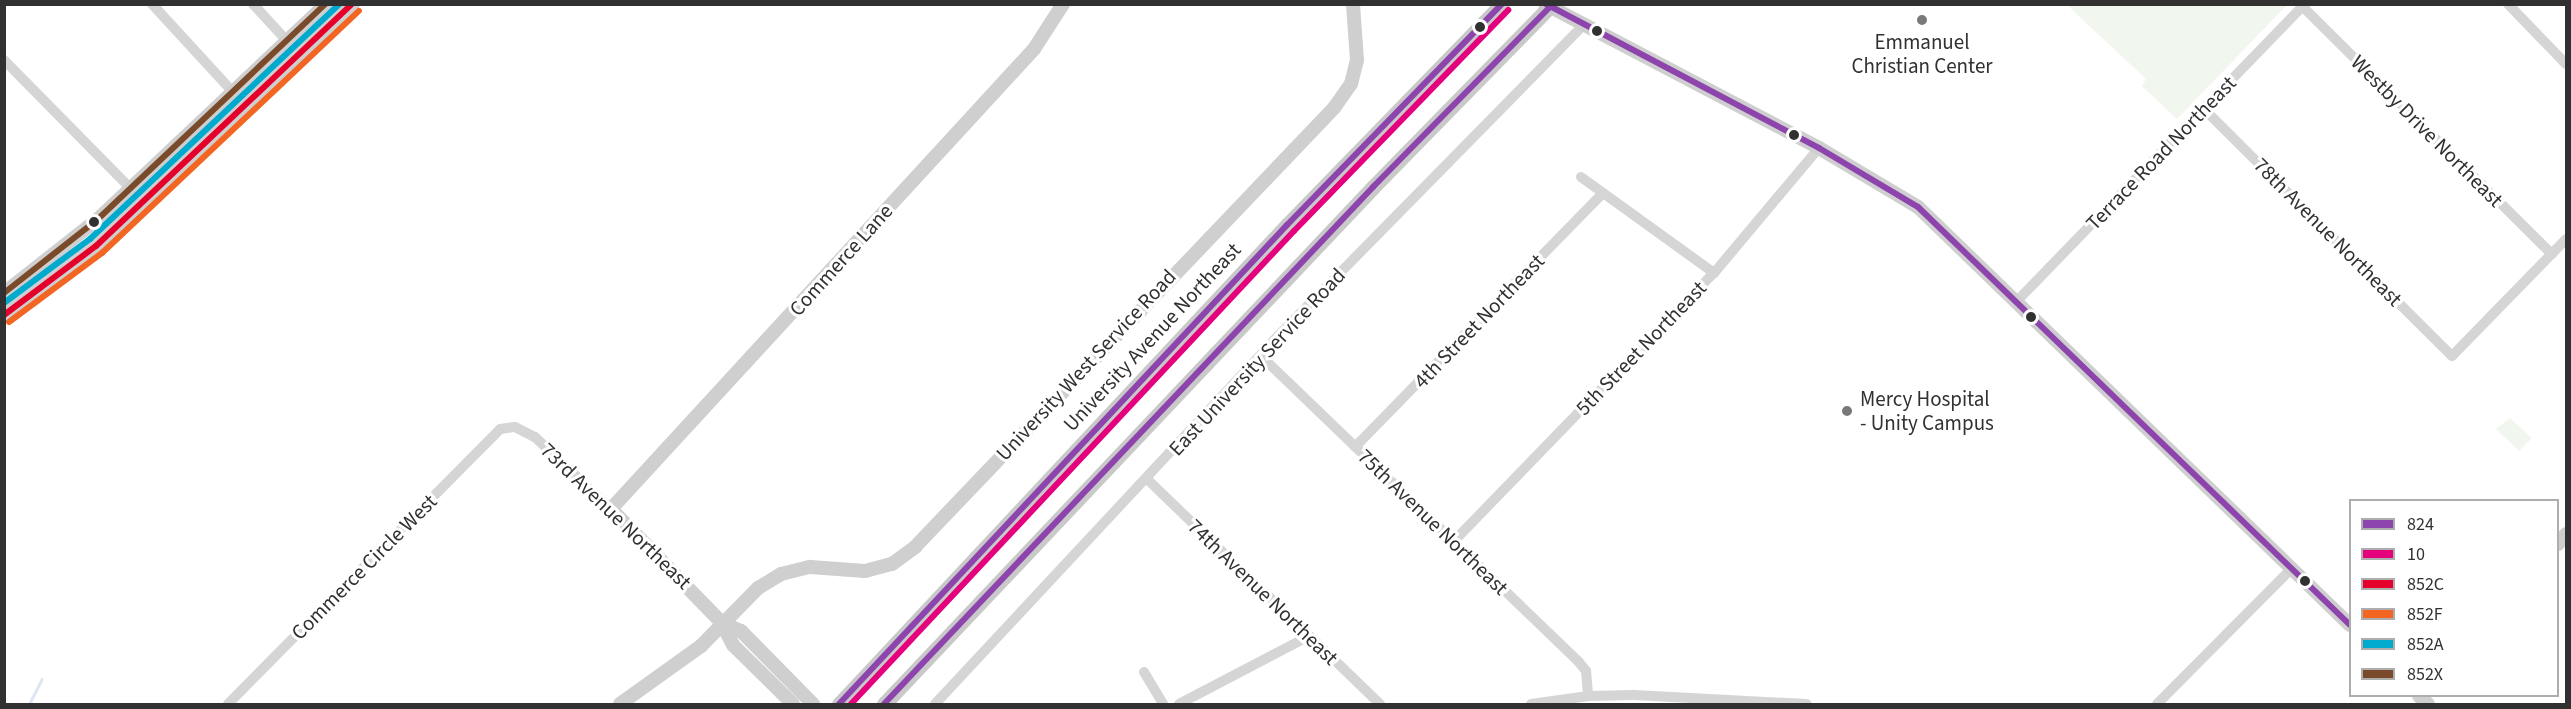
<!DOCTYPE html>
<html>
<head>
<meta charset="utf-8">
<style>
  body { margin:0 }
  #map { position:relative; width:2571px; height:709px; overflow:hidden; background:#fff; font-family:"Source Sans 3",sans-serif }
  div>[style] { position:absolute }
  .green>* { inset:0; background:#f1f6ee }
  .stream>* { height:3px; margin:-1.5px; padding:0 1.5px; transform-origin:1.5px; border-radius:1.5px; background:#dde6f2 }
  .street>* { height:10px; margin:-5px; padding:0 5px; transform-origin:5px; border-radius:5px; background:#d5d5d5 }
  .secondary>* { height:14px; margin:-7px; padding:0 7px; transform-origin:7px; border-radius:7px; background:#cfcfcf }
  .primary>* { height:15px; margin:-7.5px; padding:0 7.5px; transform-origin:7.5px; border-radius:7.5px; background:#c9c9c9 }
  .bus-1>* { height:6px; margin:-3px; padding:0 3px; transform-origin:3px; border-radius:3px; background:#8e44ad }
  .bus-2>* { height:6px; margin:-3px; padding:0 3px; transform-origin:3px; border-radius:3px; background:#e5007d }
  .bus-3>* { height:6px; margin:-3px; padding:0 3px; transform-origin:3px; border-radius:3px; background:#e4002b }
  .bus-4>* { height:6px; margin:-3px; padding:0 3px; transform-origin:3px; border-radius:3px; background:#f26522 }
  .bus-5>* { height:6px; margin:-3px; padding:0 3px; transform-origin:3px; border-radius:3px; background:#00a9ce }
  .bus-6>* { height:6px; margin:-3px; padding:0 3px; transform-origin:3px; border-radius:3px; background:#7a4b2a }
  .dots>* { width:16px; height:16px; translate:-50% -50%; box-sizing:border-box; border:3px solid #fff; border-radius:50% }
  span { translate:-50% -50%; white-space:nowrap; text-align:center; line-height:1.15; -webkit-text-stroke:6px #fff; paint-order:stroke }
  .poi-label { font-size:21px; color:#313131 }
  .left { translate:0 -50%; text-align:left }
  .street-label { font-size:21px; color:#313131 }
  .frame { position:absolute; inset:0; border:6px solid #313131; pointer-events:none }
  .legend { position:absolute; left:2349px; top:499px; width:210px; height:198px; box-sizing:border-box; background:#fff; border:2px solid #adadad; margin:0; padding:8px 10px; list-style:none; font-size:18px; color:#313131 }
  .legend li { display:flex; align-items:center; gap:12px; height:30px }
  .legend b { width:30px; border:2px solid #adadad }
</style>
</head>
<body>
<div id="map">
  <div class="green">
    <div style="clip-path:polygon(2067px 5px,2287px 5px,2177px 119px,2142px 86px,2146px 79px)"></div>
    <div style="clip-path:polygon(2510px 418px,2532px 438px,2519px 451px,2496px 429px)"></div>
  </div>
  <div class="stream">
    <div style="left:29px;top:704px;width:28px;rotate:-63deg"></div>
  </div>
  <div class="street">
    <div style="left:152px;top:4px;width:120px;rotate:47.4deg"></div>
    <div style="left:253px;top:4px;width:50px;rotate:47.4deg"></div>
    <div style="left:2508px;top:4px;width:83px;rotate:46deg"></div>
    <div style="left:2303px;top:7px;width:351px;rotate:44.8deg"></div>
    <div style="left:4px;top:60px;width:199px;rotate:45.4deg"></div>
    <div style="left:2204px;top:109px;width:350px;rotate:44.9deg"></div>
    <div style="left:2452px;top:356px;width:163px;rotate:-45.7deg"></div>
    <div style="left:1581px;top:177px;width:164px;rotate:35.8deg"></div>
    <div style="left:2016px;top:302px;width:415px;rotate:-45.9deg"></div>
    <div style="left:1261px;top:356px;width:440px;rotate:43.9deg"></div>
    <div style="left:1578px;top:661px;width:13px;rotate:51deg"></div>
    <div style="left:1586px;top:671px;width:25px;rotate:85deg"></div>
    <div style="left:1355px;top:447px;width:354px;rotate:-45.7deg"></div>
    <div style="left:1147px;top:479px;width:324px;rotate:44deg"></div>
    <div style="left:1454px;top:541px;width:373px;rotate:-45.9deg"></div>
    <div style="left:1714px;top:273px;width:163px;rotate:-50deg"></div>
    <div style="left:1144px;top:672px;width:37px;rotate:59deg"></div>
    <div style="left:228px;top:704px;width:387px;rotate:-45.3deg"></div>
    <div style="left:500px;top:429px;width:15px;rotate:-8deg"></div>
    <div style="left:515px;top:427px;width:22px;rotate:27deg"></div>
    <div style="left:535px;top:437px;width:105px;rotate:43.5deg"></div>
    <div style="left:935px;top:704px;width:496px;rotate:-47deg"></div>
    <div style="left:1273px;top:341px;width:443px;rotate:-45.5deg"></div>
    <div style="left:1179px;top:704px;width:147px;rotate:-27.6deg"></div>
    <div style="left:1531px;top:704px;width:58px;rotate:-8deg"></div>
    <div style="left:1588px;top:696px;width:46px;rotate:-1.2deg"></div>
    <div style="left:1634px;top:695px;width:173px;rotate:3deg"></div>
    <div style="left:2157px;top:704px;width:190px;rotate:-45.2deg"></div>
  </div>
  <div class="secondary">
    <div style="left:1545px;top:4px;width:310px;rotate:27.7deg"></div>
    <div style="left:1819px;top:148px;width:115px;rotate:30.8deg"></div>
    <div style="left:1918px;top:207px;width:601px;rotate:44.06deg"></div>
    <div style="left:4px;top:293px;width:120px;rotate:-38.2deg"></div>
    <div style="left:98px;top:219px;width:313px;rotate:-43.3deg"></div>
    <div style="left:4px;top:315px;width:115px;rotate:-36.9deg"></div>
    <div style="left:96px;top:246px;width:353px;rotate:-43.3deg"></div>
    <div style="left:2558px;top:544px;width:13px;rotate:-51deg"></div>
    <div style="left:722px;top:623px;width:21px;rotate:23deg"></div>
    <div style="left:741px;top:631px;width:103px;rotate:45.4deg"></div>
    <div style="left:2419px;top:696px;width:12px;rotate:42deg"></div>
    <div style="left:620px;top:704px;width:100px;rotate:-35.6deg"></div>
    <div style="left:701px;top:646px;width:81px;rotate:-45.5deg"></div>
    <div style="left:758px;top:588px;width:27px;rotate:-31deg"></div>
    <div style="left:781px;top:574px;width:30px;rotate:-14deg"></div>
    <div style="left:810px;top:567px;width:55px;rotate:4.2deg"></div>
    <div style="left:865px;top:571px;width:28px;rotate:-15deg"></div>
    <div style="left:892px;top:564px;width:29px;rotate:-36deg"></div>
    <div style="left:915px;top:547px;width:607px;rotate:-46.34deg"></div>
    <div style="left:1334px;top:108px;width:29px;rotate:-55deg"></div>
    <div style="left:1351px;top:84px;width:25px;rotate:-76deg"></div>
    <div style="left:1357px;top:60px;width:56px;rotate:-94.1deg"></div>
    <div style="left:793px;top:704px;width:84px;rotate:-135.5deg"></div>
    <div style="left:733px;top:645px;width:25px;rotate:-117deg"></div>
    <div style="left:722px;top:623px;width:159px;rotate:-134.2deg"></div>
    <div style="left:611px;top:509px;width:625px;rotate:-47.4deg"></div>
    <div style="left:1034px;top:49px;width:54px;rotate:-57.2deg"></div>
  </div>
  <div class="primary">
    <div style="left:839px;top:704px;width:656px;rotate:-46.92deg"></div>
    <div style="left:1287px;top:225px;width:308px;rotate:-45.8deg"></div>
    <div style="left:884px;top:704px;width:712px;rotate:-46.59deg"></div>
    <div style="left:1373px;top:187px;width:256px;rotate:-45.6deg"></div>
  </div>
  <div class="bus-1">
    <div style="left:1546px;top:4px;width:309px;rotate:27.8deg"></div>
    <div style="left:1819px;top:148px;width:115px;rotate:30.8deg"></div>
    <div style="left:1918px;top:207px;width:601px;rotate:44.06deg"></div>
    <div style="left:839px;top:704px;width:656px;rotate:-46.92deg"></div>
    <div style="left:1287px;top:225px;width:308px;rotate:-45.8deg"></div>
    <div style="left:884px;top:704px;width:712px;rotate:-46.59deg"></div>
    <div style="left:1373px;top:187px;width:252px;rotate:-45.5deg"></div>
  </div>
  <div class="bus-2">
    <div style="left:851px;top:704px;width:648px;rotate:-46.88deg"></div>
    <div style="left:1294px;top:231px;width:308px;rotate:-45.9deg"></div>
  </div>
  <div class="bus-3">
    <div style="left:4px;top:315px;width:115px;rotate:-36.9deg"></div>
    <div style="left:96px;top:246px;width:352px;rotate:-43.4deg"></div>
  </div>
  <div class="bus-4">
    <div style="left:9px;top:322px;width:116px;rotate:-36.6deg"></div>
    <div style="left:102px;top:253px;width:353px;rotate:-43.3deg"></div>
  </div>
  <div class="bus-5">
    <div style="left:4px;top:303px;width:107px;rotate:-36.7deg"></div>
    <div style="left:90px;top:239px;width:342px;rotate:-43.3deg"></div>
  </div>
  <div class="bus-6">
    <div style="left:4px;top:293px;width:120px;rotate:-38.2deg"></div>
    <div style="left:98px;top:219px;width:313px;rotate:-43.4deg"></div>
  </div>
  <div class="dots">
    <div style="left:1922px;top:20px;background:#797979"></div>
    <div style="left:1480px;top:27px;background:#313131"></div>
    <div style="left:1597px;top:31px;background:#313131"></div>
    <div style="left:1794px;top:135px;background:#313131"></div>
    <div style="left:94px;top:222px;background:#313131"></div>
    <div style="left:2031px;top:317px;background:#313131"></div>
    <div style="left:1847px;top:411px;background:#797979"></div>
    <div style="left:2305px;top:581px;background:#313131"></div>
  </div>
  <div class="poi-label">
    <span style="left:1922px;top:54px">Emmanuel<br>Christian Center</span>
    <span class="left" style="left:1860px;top:411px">Mercy Hospital<br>- Unity Campus</span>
  </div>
  <div class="street-label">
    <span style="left:2427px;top:131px;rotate:45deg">Westby Drive Northeast</span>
    <span style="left:2161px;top:153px;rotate:-46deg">Terrace Road Northeast</span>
    <span style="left:2328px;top:232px;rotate:45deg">78th Avenue Northeast</span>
    <span style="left:841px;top:260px;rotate:-48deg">Commerce Lane</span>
    <span style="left:1479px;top:321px;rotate:-46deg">4th Street Northeast</span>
    <span style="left:1152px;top:337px;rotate:-47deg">University Avenue Northeast</span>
    <span style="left:1641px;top:348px;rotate:-46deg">5th Street Northeast</span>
    <span style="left:1257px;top:362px;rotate:-47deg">East University Service Road</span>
    <span style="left:1086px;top:365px;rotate:-47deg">University West Service Road</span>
    <span style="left:616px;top:516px;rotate:44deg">73rd Avenue Northeast</span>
    <span style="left:1433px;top:522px;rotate:44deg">75th Avenue Northeast</span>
    <span style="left:364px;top:567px;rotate:-45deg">Commerce Circle West</span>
    <span style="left:1263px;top:592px;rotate:44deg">74th Avenue Northeast</span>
  </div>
  <div class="frame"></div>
  <ul class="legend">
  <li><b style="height:8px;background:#8e44ad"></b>824</li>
  <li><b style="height:8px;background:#e5007d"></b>10</li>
  <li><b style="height:8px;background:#e4002b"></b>852C</li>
  <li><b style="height:8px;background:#f26522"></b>852F</li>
  <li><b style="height:8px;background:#00a9ce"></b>852A</li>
  <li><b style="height:8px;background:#7a4b2a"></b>852X</li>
  </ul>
</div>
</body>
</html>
